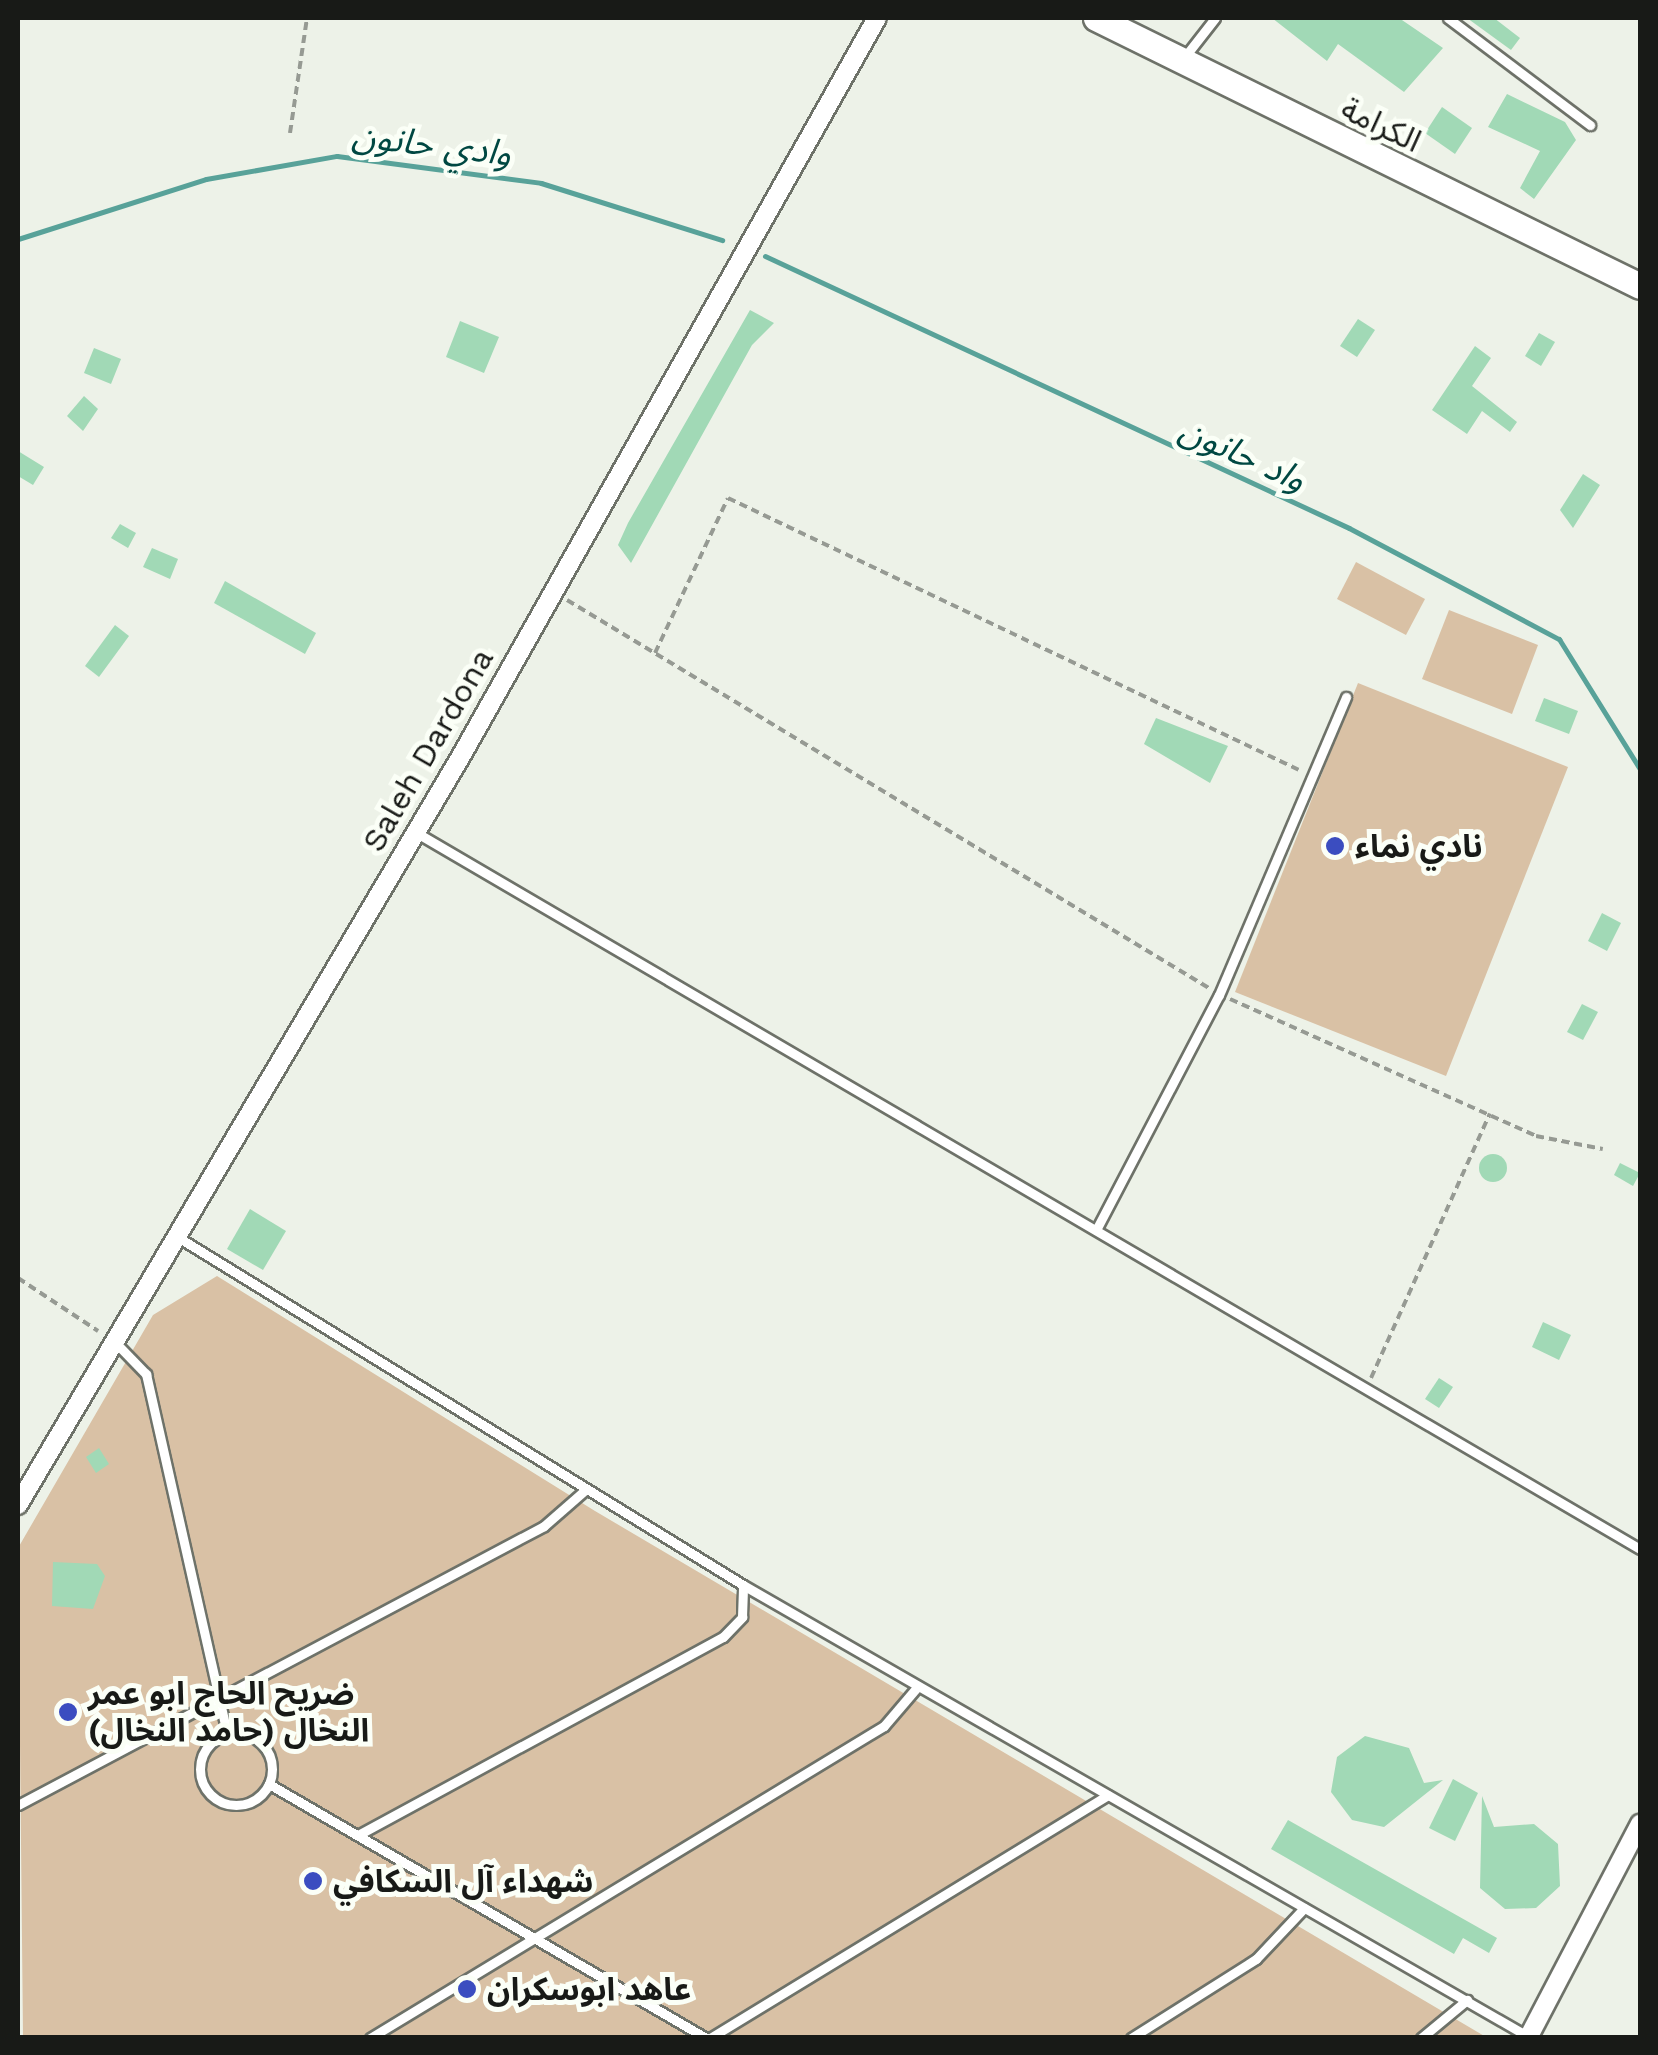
<!DOCTYPE html>
<html>
<head>
<meta charset="utf-8">
<style>
  body { margin:0 }
  #map { position:relative; width:1658px; height:2055px; overflow:hidden; background:#edf2e8; font-family:"Work Sans","Noto Sans Arabic",sans-serif }
  div>[style] { position:absolute }
  .green>* { inset:0; background:#d9c1a5 }
  .stream>* { height:5px; margin:-2.5px; padding:0 2.5px; transform-origin:2.5px; border-radius:2.5px; background:#58a299 }
  .building>* { inset:0; background:#a1d9b6 }
  .round { border-radius:50% }
  .path>* { height:4px; margin-top:-2px; transform-origin:0; background:repeating-linear-gradient(90deg,#969a93 0 8px,transparent 0 13px) }
  .roads { filter:drop-shadow(2px 0 #6e7269) drop-shadow(-2px 0 #6e7269) drop-shadow(0 2px #6e7269) drop-shadow(0 -2px #6e7269) }
  .lane>* { height:9px; margin:-4.5px; padding:0 4.5px; transform-origin:4.5px; border-radius:4.5px; background:#fff }
  .lane>.ring { margin:-4.5px; padding:0; box-sizing:content-box; background:none; border:9px solid #fff; border-radius:50% }
  .street>* { height:18px; margin:-9px; padding:0 9px; transform-origin:9px; border-radius:9px; background:#fff }
  .secondary>* { height:25px; margin:-12.5px; padding:0 12.5px; transform-origin:12.5px; border-radius:12.5px; background:#fff }
  .dots>* { width:28px; height:28px; translate:-50% -50%; box-sizing:border-box; border:5px solid #fbfff7; border-radius:50% }
  span { translate:-50% -50%; white-space:nowrap; text-align:center; line-height:1.15; -webkit-text-stroke:10px #fbfff7; paint-order:stroke }
  .street-label { font-size:32px; color:#181a17 }
  .poi-label { font-size:32px; color:#181a17; font-weight:700 }
  .left { translate:0 -50%; text-align:left }
  .water-label { font-size:35px; color:#004842; font-style:italic }
  .frame { position:absolute; inset:0; border:20px solid #181a17; pointer-events:none }
</style>
</head>
<body>
<div id="map">
  <div class="green">
    <div style="clip-path:polygon(1356px 562px,1425px 599px,1406px 635px,1337px 599px)"></div>
    <div style="clip-path:polygon(1449px 610px,1538px 645px,1512px 714px,1422px 679px)"></div>
    <div style="clip-path:polygon(1358px 683px,1568px 767px,1446px 1076px,1235px 992px)"></div>
    <div style="clip-path:polygon(217px 1276px,595px 1511px,1486px 2037px,23px 2038px,18px 1548px,153px 1315px)"></div>
  </div>
  <div class="stream">
    <div style="left:18px;top:239px;width:197px;rotate:-17.7deg"></div>
    <div style="left:206px;top:179px;width:133px;rotate:-10deg"></div>
    <div style="left:337px;top:156px;width:206px;rotate:7.5deg"></div>
    <div style="left:541px;top:183px;width:190px;rotate:17.5deg"></div>
    <div style="left:765px;top:256px;width:644px;rotate:24.97deg"></div>
    <div style="left:1349px;top:528px;width:238px;rotate:27.9deg"></div>
    <div style="left:1559px;top:639px;width:153px;rotate:58.1deg"></div>
  </div>
  <div class="building">
    <div style="clip-path:polygon(1272px 18px,1399px 18px,1443px 48px,1404px 92px,1338px 44px,1327px 61px)"></div>
    <div style="clip-path:polygon(1467px 18px,1494px 18px,1520px 38px,1511px 50px)"></div>
    <div style="clip-path:polygon(1507px 94px,1565px 122px,1576px 140px,1534px 199px,1520px 188px,1540px 151px,1488px 127px)"></div>
    <div style="clip-path:polygon(1442px 107px,1472px 128px,1455px 154px,1425px 133px)"></div>
    <div style="clip-path:polygon(750px 310px,774px 323px,752px 345px,631px 563px,618px 545px,628px 523px)"></div>
    <div style="clip-path:polygon(1358px 319px,1375px 330px,1357px 357px,1340px 346px)"></div>
    <div style="clip-path:polygon(460px 321px,499px 337px,484px 373px,446px 357px)"></div>
    <div style="clip-path:polygon(1539px 333px,1555px 342px,1541px 366px,1525px 356px)"></div>
    <div style="clip-path:polygon(1475px 346px,1491px 358px,1472px 386px,1517px 422px,1510px 432px,1482px 411px,1467px 434px,1432px 410px)"></div>
    <div style="clip-path:polygon(94px 348px,121px 359px,111px 384px,84px 373px)"></div>
    <div style="clip-path:polygon(84px 396px,98px 409px,83px 431px,67px 416px)"></div>
    <div style="clip-path:polygon(18px 451px,44px 467px,33px 485px,18px 476px)"></div>
    <div style="clip-path:polygon(1583px 474px,1600px 485px,1573px 528px,1560px 510px)"></div>
    <div style="clip-path:polygon(120px 524px,136px 533px,128px 548px,111px 538px)"></div>
    <div style="clip-path:polygon(152px 548px,178px 559px,170px 579px,143px 567px)"></div>
    <div style="clip-path:polygon(225px 581px,316px 633px,305px 654px,214px 603px)"></div>
    <div style="clip-path:polygon(115px 625px,129px 636px,99px 677px,85px 666px)"></div>
    <div style="clip-path:polygon(1544px 698px,1578px 711px,1569px 734px,1535px 721px)"></div>
    <div style="clip-path:polygon(1156px 718px,1228px 746px,1210px 783px,1144px 744px)"></div>
    <div style="clip-path:polygon(1602px 913px,1621px 923px,1607px 951px,1588px 941px)"></div>
    <div style="clip-path:polygon(1582px 1004px,1598px 1012px,1583px 1040px,1567px 1032px)"></div>
    <div class="round" style="left:1479px;top:1154px;width:28px;height:28px"></div>
    <div style="clip-path:polygon(1620px 1163px,1640px 1173px,1633px 1186px,1614px 1175px)"></div>
    <div style="clip-path:polygon(250px 1209px,286px 1231px,263px 1270px,227px 1249px)"></div>
    <div style="clip-path:polygon(1543px 1322px,1571px 1335px,1559px 1360px,1532px 1347px)"></div>
    <div style="clip-path:polygon(1439px 1378px,1453px 1387px,1439px 1408px,1425px 1399px)"></div>
    <div style="clip-path:polygon(99px 1448px,109px 1464px,96px 1473px,86px 1457px)"></div>
    <div style="clip-path:polygon(53px 1562px,97px 1564px,105px 1576px,93px 1609px,52px 1606px)"></div>
    <div style="clip-path:polygon(1365px 1736px,1409px 1748px,1424px 1783px,1443px 1780px,1384px 1827px,1352px 1820px,1331px 1792px,1337px 1757px)"></div>
    <div style="clip-path:polygon(1453px 1779px,1478px 1793px,1455px 1841px,1429px 1828px)"></div>
    <div style="clip-path:polygon(1482px 1796px,1494px 1827px,1534px 1824px,1558px 1844px,1560px 1886px,1536px 1908px,1505px 1909px,1480px 1888px)"></div>
    <div style="clip-path:polygon(1288px 1820px,1497px 1938px,1489px 1953px,1463px 1938px,1454px 1954px,1271px 1849px)"></div>
  </div>
  <div class="path">
    <div style="left:290px;top:133px;width:116px;rotate:-81.6deg"></div>
    <div style="left:567px;top:600px;width:750px;rotate:31.15deg"></div>
    <div style="left:655px;top:653px;width:171px;rotate:-64.8deg"></div>
    <div style="left:728px;top:498px;width:632px;rotate:25.47deg"></div>
    <div style="left:1230px;top:999px;width:335px;rotate:24.1deg"></div>
    <div style="left:1536px;top:1136px;width:68px;rotate:11deg"></div>
    <div style="left:18px;top:1278px;width:96px;rotate:33.5deg"></div>
    <div style="left:1371px;top:1378px;width:290px;rotate:-65.8deg"></div>
  </div>
  <div class="roads">
    <div class="lane">
      <div style="left:1448px;top:18px;width:178px;rotate:37deg"></div>
      <div style="left:1183px;top:59px;width:52px;rotate:-52deg"></div>
      <div style="left:417px;top:833px;width:1417px;rotate:30.35deg"></div>
      <div style="left:1096px;top:1230px;width:265px;rotate:-62.4deg"></div>
      <div style="left:1219px;top:995px;width:324px;rotate:-66.9deg"></div>
      <div style="left:176px;top:1236px;width:666px;rotate:31.61deg"></div>
      <div style="left:743px;top:1585px;width:907px;rotate:29.9deg"></div>
      <div style="left:115px;top:1342px;width:45px;rotate:45.9deg"></div>
      <div style="left:146px;top:1374px;width:369px;rotate:77.3deg"></div>
      <div class="ring" style="left:200px;top:1733px;width:63px;height:63px"></div>
      <div style="left:269px;top:1784px;width:505px;rotate:30.17deg"></div>
      <div style="left:18px;top:1805px;width:595px;rotate:-27.94deg"></div>
      <div style="left:544px;top:1526px;width:53px;rotate:-41.2deg"></div>
      <div style="left:358px;top:1835px;width:415px;rotate:-28.5deg"></div>
      <div style="left:723px;top:1637px;width:28px;rotate:-46deg"></div>
      <div style="left:742px;top:1617px;width:32px;rotate:-88deg"></div>
      <div style="left:370px;top:2038px;width:601px;rotate:-31.26deg"></div>
      <div style="left:884px;top:1726px;width:52px;rotate:-49.6deg"></div>
      <div style="left:710px;top:2038px;width:466px;rotate:-31.4deg"></div>
      <div style="left:1131px;top:2038px;width:148px;rotate:-32.3deg"></div>
      <div style="left:1256px;top:1959px;width:70px;rotate:-46.7deg"></div>
      <div style="left:1421px;top:2038px;width:60px;rotate:-39.6deg"></div>
    </div>
    <div class="street">
      <div style="left:18px;top:1505px;width:868px;rotate:-59.39deg"></div>
      <div style="left:460px;top:758px;width:849px;rotate:-60.6deg"></div>
      <div style="left:1528px;top:2038px;width:242px;rotate:-62.4deg"></div>
    </div>
    <div class="secondary">
      <div style="left:1096px;top:18px;width:606px;rotate:26.23deg"></div>
    </div>
  </div>
  <div class="dots">
    <div style="left:1335px;top:846px;background:#3b4dc0"></div>
    <div style="left:68px;top:1712px;background:#3b4dc0"></div>
    <div style="left:313px;top:1881px;background:#3b4dc0"></div>
    <div style="left:467px;top:1989px;background:#3b4dc0"></div>
  </div>
  <div class="street-label">
    <span style="left:1381px;top:125px;rotate:26deg">الكرامة</span>
    <span style="left:428px;top:750px;rotate:-60deg">Saleh Dardona</span>
  </div>
  <div class="poi-label">
    <span class="left" style="left:1355px;top:846px">نادي نماء</span>
    <span class="left" style="left:88px;top:1712px">ضريح الحاج ابو عمر<br>النخال (حامد النخال)</span>
    <span class="left" style="left:333px;top:1881px">شهداء آل السكافي</span>
    <span class="left" style="left:487px;top:1989px">عاهد ابوسكران</span>
  </div>
  <div class="water-label">
    <span style="left:432px;top:144px;rotate:7deg">وادي حانون</span>
    <span style="left:1243px;top:454px;rotate:24deg">واد حانون</span>
  </div>
  <div class="frame"></div>
</div>
</body>
</html>
